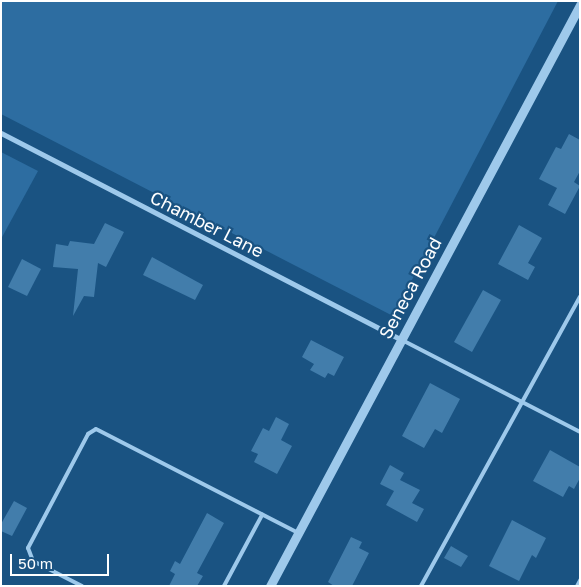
<!DOCTYPE html>
<html>
<head>
<meta charset="utf-8">
<style>
  body { margin:0 }
  #map { position:relative; width:581px; height:587px; overflow:hidden; background:#1a5382; font-family:"Golos Text",sans-serif }
  div>[style] { position:absolute }
  .green>* { inset:0; background:#2d6da1 }
  .building>* { inset:0; background:#427dab }
  .service>* { height:4px; margin:-2px; padding:0 2px; transform-origin:2px; border-radius:2px; background:#9ec9eb }
  .minor>* { height:5px; margin:-2.5px; padding:0 2.5px; transform-origin:2.5px; border-radius:2.5px; background:#9ec9eb }
  .tertiary>* { height:9px; margin:-4.5px; padding:0 4.5px; transform-origin:4.5px; border-radius:4.5px; background:#9ec9eb }
  span { translate:-50% -50%; white-space:nowrap; text-align:center; line-height:1.15; -webkit-text-stroke:4.5px #1a5382; paint-order:stroke }
  .street-label { font-size:18px; color:#fff }
  .frame { position:absolute; inset:0; border:2px solid #fff; pointer-events:none }
  .scale { position:absolute; left:10px; top:554px; width:99px; height:22px; box-sizing:border-box; border:2px solid #fff; border-top:0; padding-left:6px; font-size:15px; line-height:18px; white-space:nowrap; color:#fff; -webkit-text-stroke:4px #1a5382; paint-order:stroke }
</style>
</head>
<body>
<div id="map">
  <div class="green">
    <div style="clip-path:polygon(1px 1px,558px 1px,393px 316px,1px 114px)"></div>
    <div style="clip-path:polygon(1px 152px,38px 171px,1px 239px)"></div>
  </div>
  <div class="building">
    <div style="clip-path:polygon(569px 134px,580px 140px,580px 171px,574px 182px,580px 186px,565px 214px,548px 205px,557px 188px,539px 179px,556px 147px,561px 149px)"></div>
    <div style="clip-path:polygon(105px 223px,124px 232px,106px 267px,98px 263px,94px 297px,84px 296px,73px 316px,78px 269px,53px 267px,56px 244px,68px 246px,70px 241px,94px 244px)"></div>
    <div style="clip-path:polygon(519px 225px,542px 238px,528px 263px,535px 267px,528px 280px,498px 264px)"></div>
    <div style="clip-path:polygon(152px 257px,203px 285px,195px 300px,143px 275px)"></div>
    <div style="clip-path:polygon(22px 259px,41px 269px,27px 296px,8px 287px)"></div>
    <div style="clip-path:polygon(483px 290px,501px 300px,472px 352px,454px 342px)"></div>
    <div style="clip-path:polygon(311px 340px,344px 357px,334px 376px,328px 373px,325px 378px,310px 370px,314px 364px,302px 357px)"></div>
    <div style="clip-path:polygon(430px 383px,460px 399px,442px 433px,435px 429px,424px 448px,402px 436px)"></div>
    <div style="clip-path:polygon(276px 417px,289px 424px,281px 440px,292px 446px,277px 474px,254px 462px,258px 454px,251px 451px,263px 428px,269px 431px)"></div>
    <div style="clip-path:polygon(550px 450px,580px 467px,580px 478px,574px 489px,569px 486px,563px 497px,533px 481px)"></div>
    <div style="clip-path:polygon(390px 465px,404px 473px,400px 480px,420px 490px,412px 503px,424px 509px,417px 522px,386px 505px,394px 491px,380px 484px)"></div>
    <div style="clip-path:polygon(14px 501px,27px 508px,12px 536px,1px 531px,1px 524px)"></div>
    <div style="clip-path:polygon(207px 513px,224px 523px,197px 573px,203px 576px,197px 586px,169px 586px,175px 574px,170px 571px,175px 561px,180px 564px)"></div>
    <div style="clip-path:polygon(512px 520px,546px 538px,536px 558px,532px 555px,519px 581px,489px 566px)"></div>
    <div style="clip-path:polygon(351px 537px,362px 542px,359px 548px,369px 553px,352px 586px,334px 586px,328px 582px)"></div>
    <div style="clip-path:polygon(451px 546px,468px 556px,461px 567px,444px 558px)"></div>
  </div>
  <div class="service">
    <div style="left:402px;top:340px;width:200px;rotate:27.3deg"></div>
    <div style="left:82px;top:586px;width:55px;rotate:-153deg"></div>
    <div style="left:33px;top:561px;width:14px;rotate:-111deg"></div>
    <div style="left:28px;top:548px;width:129px;rotate:-62.2deg"></div>
    <div style="left:88px;top:434px;width:9px;rotate:-32deg"></div>
    <div style="left:96px;top:429px;width:227px;rotate:27.2deg"></div>
    <div style="left:224px;top:586px;width:81px;rotate:-61.8deg"></div>
    <div style="left:421px;top:586px;width:330px;rotate:-61.2deg"></div>
  </div>
  <div class="minor">
    <div style="left:1px;top:133px;width:449px;rotate:27.3deg"></div>
    <div style="left:577px;top:586px;width:7px;rotate:-63deg"></div>
  </div>
  <div class="tertiary">
    <div style="left:270px;top:586px;width:659px;rotate:-61.92deg"></div>
  </div>
  <div class="street-label">
    <span style="left:207px;top:224px;rotate:27deg">Chamber Lane</span>
    <span style="left:410px;top:288px;rotate:-62deg">Seneca Road</span>
  </div>
  <div class="frame"></div>
  <div class="scale">50 m</div>
</div>
</body>
</html>
